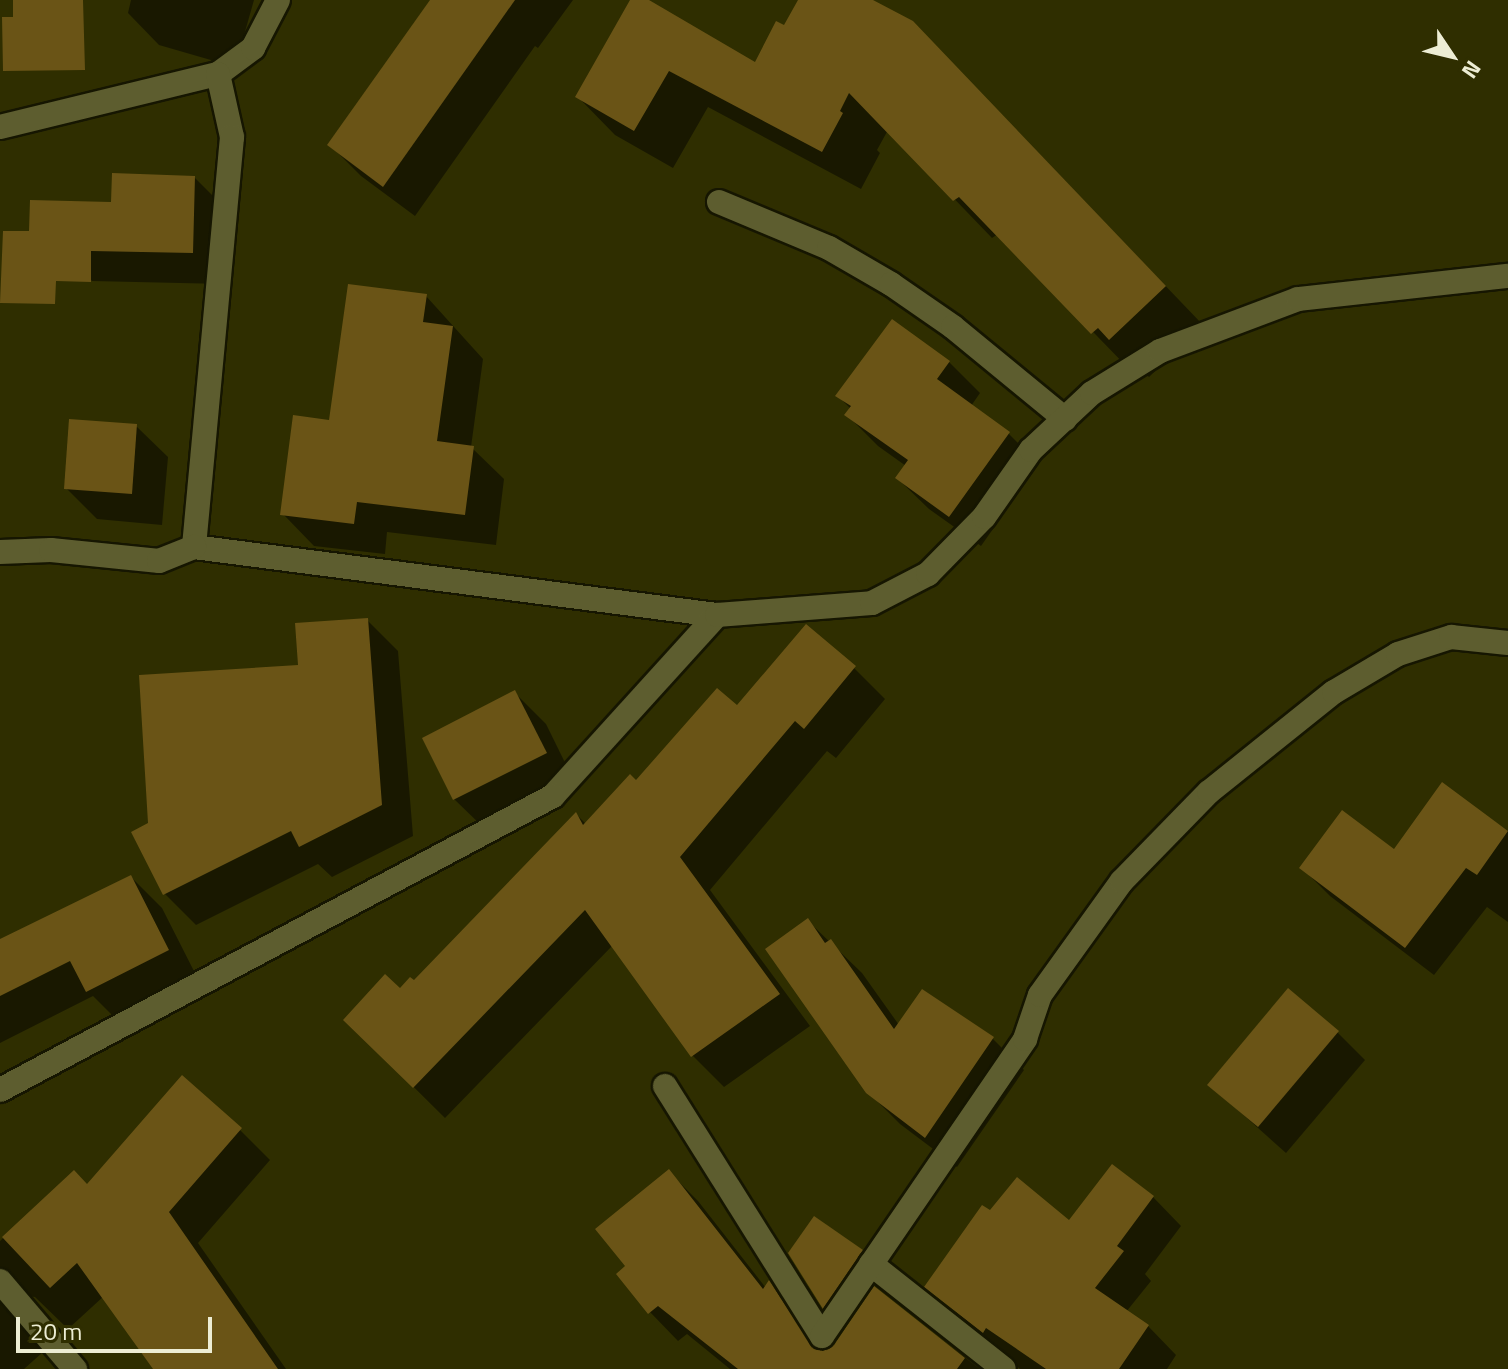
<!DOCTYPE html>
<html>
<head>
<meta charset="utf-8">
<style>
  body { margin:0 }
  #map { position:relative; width:1508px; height:1369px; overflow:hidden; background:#2f2e00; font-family:"Titillium Web",sans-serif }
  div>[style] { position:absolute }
  .shadow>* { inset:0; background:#0007 }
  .building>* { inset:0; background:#6a5416 }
  .roads { filter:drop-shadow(2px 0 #161601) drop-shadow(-2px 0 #161601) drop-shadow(0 2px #161601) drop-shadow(0 -2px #161601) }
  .service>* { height:24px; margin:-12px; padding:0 12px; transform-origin:12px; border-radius:12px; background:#5d5d2f }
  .minor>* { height:24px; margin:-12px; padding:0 12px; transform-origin:12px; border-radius:12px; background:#5d5d2f }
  span { translate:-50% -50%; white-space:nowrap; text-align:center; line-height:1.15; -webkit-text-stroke:7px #2f2e00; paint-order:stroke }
  .north { position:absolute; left:1412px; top:16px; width:80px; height:80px; -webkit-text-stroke:6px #2f2e00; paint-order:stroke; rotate:125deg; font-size:22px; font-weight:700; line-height:32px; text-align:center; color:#ededd4 }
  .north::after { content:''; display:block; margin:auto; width:28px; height:36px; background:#ededd4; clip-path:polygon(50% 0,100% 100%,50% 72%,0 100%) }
  .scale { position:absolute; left:16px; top:1317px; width:196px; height:36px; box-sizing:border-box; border:4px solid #ededd4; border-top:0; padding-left:10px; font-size:24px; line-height:28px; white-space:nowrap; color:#ededd4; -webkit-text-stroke:6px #2f2e00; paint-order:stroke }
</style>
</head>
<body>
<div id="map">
  <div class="shadow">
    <div style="clip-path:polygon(131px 0,254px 0,235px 67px,159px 45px,128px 13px)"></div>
    <div style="clip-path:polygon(436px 0,573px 0,538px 48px,535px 46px,415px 216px,361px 176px,330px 145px)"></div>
    <div style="clip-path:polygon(633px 0,645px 0,756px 64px,785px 28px,800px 0,869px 0,951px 62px,1203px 325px,1149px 377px,1137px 365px,1131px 371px,998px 234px,992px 238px,888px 130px,877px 150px,880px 153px,861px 189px,708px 107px,673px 168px,615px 135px,577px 96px)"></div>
    <div style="clip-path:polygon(195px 178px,226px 209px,224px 284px,92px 281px,61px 250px,113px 204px)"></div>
    <div style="clip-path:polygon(426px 296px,483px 359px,471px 447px,504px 479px,496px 545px,387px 532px,385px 554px,314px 546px,283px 514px)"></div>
    <div style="clip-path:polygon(949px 362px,980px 393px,971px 406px,1008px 433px,1039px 464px,981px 546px,929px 509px,897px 478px,906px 466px,878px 446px,847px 415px,851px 409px,838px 396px)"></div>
    <div style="clip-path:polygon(136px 426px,168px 457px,162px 525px,97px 519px,66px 488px)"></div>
    <div style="clip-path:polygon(367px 620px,398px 651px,413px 836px,332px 877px,318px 864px,196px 925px,165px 894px,150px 825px,300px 667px)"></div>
    <div style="clip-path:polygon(854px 668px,885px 699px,836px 758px,827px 751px,710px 890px,810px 1026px,724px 1087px,693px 1056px,613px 945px,445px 1118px,346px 1020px,414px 983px,576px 814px,586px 824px,737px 708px)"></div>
    <div style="clip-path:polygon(515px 693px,546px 724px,576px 785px,486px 830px,454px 799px)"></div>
    <div style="clip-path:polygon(1442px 785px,1508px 831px,1508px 922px,1487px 907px,1434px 975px,1330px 896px,1302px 868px,1395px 852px)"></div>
    <div style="clip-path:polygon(131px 877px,162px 908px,199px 981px,119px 1022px,93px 996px,0 1043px,0 941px)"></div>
    <div style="clip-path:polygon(808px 921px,862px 973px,899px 1025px,923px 991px,993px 1039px,1024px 1070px,957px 1167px,900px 1124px,868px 1092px)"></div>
    <div style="clip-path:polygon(1337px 1032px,1365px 1060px,1286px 1153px,1210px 1085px)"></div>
    <div style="clip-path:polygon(240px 1130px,270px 1160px,198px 1243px,286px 1369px,156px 1369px,104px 1296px,68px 1329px,35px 1297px,27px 1296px,16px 1306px,18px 1322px,43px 1352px,24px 1369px,0 1369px,0 1241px,74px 1173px,88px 1186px)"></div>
    <div style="clip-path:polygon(669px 1172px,698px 1201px,766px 1288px,769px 1283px,797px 1311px,825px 1352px,835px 1347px,875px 1289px,980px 1369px,730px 1369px,687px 1334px,678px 1341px,650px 1312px,628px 1267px)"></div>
    <div style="clip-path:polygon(1153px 1197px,1181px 1226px,1145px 1274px,1151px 1281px,1126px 1312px,1148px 1326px,1176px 1355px,1167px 1369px,1020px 1369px,927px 1287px,990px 1213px,1069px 1223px)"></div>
    <div style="clip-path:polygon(861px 1252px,877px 1267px,839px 1323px,824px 1307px,790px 1253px)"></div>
  </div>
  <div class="building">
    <div style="clip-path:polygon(13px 0,83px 0,85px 70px,3px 71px,2px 17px,13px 17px)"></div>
    <div style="clip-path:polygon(430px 0,515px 0,383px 187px,327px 145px)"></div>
    <div style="clip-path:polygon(630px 0,649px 0,755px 62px,776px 21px,784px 25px,798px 0,873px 0,913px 21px,1166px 286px,1109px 340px,1098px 328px,1091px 334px,959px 197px,953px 201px,849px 93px,840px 111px,843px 113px,822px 152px,669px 71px,634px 131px,575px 97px)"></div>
    <div style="clip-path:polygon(112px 173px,195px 176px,193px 253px,91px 251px,91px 282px,56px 281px,55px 304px,0 303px,3px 231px,29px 231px,30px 200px,111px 202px)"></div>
    <div style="clip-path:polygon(348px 284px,427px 294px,423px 322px,453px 326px,437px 441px,474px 446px,465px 515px,357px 502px,354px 524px,280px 515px,293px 415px,329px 420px)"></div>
    <div style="clip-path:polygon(892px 319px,950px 361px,937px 379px,1010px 432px,949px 517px,895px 478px,908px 460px,844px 415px,851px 406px,835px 396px)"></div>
    <div style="clip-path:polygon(69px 419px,137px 424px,132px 494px,64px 489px)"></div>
    <div style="clip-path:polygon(368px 618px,382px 805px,299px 847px,291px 831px,163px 895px,131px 832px,148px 823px,139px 675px,298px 665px,295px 623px)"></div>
    <div style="clip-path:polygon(806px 624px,856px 666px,804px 729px,795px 721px,680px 857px,780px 994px,691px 1057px,585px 910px,413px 1088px,343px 1020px,385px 974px,400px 988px,410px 977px,414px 980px,576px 812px,583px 825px,630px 774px,636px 780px,717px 688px,737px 705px)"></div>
    <div style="clip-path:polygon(515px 690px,547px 753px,453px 800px,422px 738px)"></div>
    <div style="clip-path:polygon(1442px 782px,1508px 831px,1477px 875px,1466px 868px,1405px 948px,1299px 868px,1342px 810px,1394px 849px)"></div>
    <div style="clip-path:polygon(131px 875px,169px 950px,86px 992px,70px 961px,0 996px,0 939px)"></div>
    <div style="clip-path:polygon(808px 918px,825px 943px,831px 939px,894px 1029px,922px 989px,994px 1037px,925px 1138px,866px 1093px,765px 949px)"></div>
    <div style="clip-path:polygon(1288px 988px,1339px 1031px,1258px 1127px,1207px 1085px)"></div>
    <div style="clip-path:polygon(182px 1075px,242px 1128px,169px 1212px,278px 1369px,153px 1369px,77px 1263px,50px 1288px,2px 1237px,74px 1170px,87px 1184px)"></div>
    <div style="clip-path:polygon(1112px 1164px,1154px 1196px,1117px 1246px,1124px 1251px,1095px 1288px,1149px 1325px,1119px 1369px,1046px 1369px,986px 1328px,983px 1333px,924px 1287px,982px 1205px,990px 1210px,1017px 1177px,1069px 1220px)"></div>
    <div style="clip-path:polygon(669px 1169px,763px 1289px,769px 1280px,814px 1349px,823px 1351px,834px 1345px,874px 1286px,965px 1358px,957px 1369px,738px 1369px,658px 1306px,648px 1314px,616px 1274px,625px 1266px,595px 1229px)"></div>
    <div style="clip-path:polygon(814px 1216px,863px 1250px,823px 1309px,788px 1253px)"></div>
  </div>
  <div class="roads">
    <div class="service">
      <div style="left:665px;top:1086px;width:295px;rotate:57.9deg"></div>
    </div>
    <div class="minor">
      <div style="left:218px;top:74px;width:44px;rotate:-36.6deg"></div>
      <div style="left:253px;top:48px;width:54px;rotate:-62.5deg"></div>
      <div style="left:0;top:127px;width:224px;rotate:-13.7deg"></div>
      <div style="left:218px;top:74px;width:65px;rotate:77.5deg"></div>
      <div style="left:232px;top:137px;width:412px;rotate:95.3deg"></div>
      <div style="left:194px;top:547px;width:527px;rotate:7.41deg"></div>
      <div style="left:717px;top:615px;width:244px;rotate:132.2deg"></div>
      <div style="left:553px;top:796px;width:626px;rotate:152deg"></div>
      <div style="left:719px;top:202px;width:119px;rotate:22.7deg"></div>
      <div style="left:829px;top:248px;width:72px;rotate:30.1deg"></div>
      <div style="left:891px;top:284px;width:75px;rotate:34.7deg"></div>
      <div style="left:953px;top:327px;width:145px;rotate:39.4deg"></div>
      <div style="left:0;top:552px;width:51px;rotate:-2.2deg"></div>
      <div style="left:51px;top:550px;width:109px;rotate:5.8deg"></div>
      <div style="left:159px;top:561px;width:38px;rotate:-22deg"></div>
      <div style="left:717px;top:615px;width:155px;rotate:-4.4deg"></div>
      <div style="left:872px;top:603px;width:63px;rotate:-27.4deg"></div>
      <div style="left:928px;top:574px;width:80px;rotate:-45.5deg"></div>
      <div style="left:984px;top:517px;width:82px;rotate:-55deg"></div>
      <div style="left:1031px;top:450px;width:83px;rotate:-43.1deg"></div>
      <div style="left:1092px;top:393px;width:80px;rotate:-31.7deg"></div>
      <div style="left:1160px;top:351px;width:147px;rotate:-20.6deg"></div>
      <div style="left:1298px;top:299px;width:211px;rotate:-6.3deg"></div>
      <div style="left:871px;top:1264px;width:169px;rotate:38.3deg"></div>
      <div style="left:0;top:1281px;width:116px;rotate:49.6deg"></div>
      <div style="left:822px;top:1336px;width:360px;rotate:-55.6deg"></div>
      <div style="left:1025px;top:1039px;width:46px;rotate:-71.2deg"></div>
      <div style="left:1040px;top:995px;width:140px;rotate:-54.3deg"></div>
      <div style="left:1122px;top:881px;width:124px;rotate:-45.7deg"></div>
      <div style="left:1209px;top:792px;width:160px;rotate:-38.7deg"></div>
      <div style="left:1334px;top:692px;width:74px;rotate:-30.7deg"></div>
      <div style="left:1398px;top:654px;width:56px;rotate:-17.8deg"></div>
      <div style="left:1451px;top:637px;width:57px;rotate:6deg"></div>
    </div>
  </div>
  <div class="north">N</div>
  <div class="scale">20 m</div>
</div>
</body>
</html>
